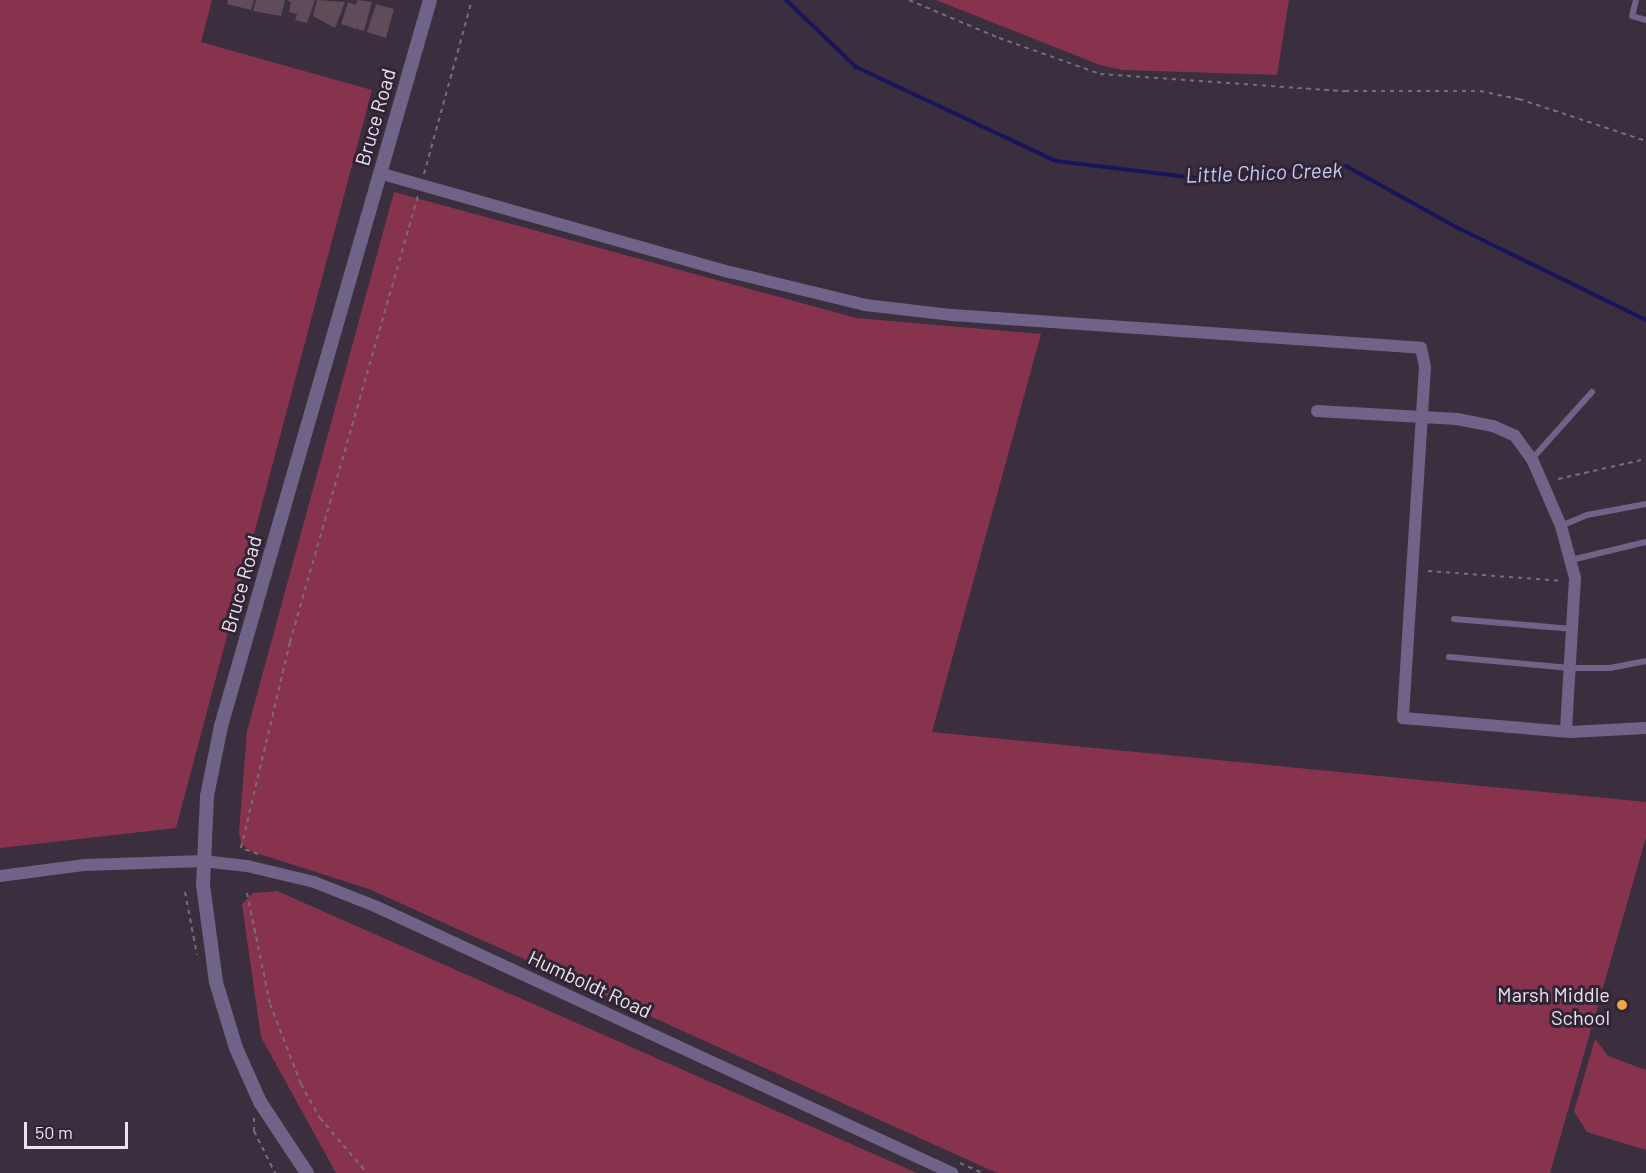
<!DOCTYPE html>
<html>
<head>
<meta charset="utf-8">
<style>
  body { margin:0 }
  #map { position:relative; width:1646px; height:1173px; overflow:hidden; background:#3b2e3e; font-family:Barlow,sans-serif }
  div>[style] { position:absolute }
  .green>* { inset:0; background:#88334e }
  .stream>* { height:4px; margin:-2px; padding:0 2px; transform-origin:2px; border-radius:2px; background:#19155c }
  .building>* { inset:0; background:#5f4c58 }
  .path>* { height:2px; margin-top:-1px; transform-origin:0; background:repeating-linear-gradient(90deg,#786d7b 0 4.5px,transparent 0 9px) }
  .service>* { height:6px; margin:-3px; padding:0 3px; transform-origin:3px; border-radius:3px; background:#6f6487 }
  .minor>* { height:12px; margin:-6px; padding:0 6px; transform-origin:6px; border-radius:6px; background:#6f6487 }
  .tertiary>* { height:14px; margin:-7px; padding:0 7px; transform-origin:7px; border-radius:7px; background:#6f6487 }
  .dots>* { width:16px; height:16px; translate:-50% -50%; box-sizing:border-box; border:3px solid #312434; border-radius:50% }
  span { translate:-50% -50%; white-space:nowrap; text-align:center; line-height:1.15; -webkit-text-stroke:6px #312434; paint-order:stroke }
  .street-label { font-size:20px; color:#ebe3ed }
  .poi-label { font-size:20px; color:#ebe3ed }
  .right { translate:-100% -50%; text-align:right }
  .water-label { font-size:21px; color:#c5cdf8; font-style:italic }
  .scale { position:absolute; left:24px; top:1122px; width:104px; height:27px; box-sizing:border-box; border:3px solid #ebe3ed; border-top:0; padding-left:8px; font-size:18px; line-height:21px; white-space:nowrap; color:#ebe3ed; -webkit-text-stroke:4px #312434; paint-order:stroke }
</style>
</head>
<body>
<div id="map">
  <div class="green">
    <div style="clip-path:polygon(0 0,212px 0,201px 42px,372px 90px,176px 828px,0 848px)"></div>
    <div style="clip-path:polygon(936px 0,1289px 0,1277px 75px,1123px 70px,1100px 65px)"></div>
    <div style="clip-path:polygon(394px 192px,856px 318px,1041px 334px,932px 732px,1646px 802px,1646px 837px,1550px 1173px,997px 1173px,369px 889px,250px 851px,241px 843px,239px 832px,247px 731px)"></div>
    <div style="clip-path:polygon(277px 891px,917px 1173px,336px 1173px,261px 1037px,242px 904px,253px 893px)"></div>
    <div style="clip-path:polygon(1595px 1039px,1608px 1056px,1646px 1070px,1646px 1150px,1587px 1132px,1574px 1111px)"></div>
  </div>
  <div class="stream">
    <div style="left:786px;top:0;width:97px;rotate:43.7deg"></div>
    <div style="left:856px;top:67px;width:221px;rotate:25.2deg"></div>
    <div style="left:1056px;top:161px;width:149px;rotate:6.9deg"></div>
    <div style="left:1204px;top:179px;width:143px;rotate:-5.2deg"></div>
    <div style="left:1346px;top:166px;width:128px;rotate:29deg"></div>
    <div style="left:1458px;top:228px;width:209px;rotate:26.1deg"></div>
  </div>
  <div class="building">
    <div style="clip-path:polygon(228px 0,254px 0,251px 10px,227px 4px)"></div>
    <div style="clip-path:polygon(256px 0,285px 0,281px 16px,253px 11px)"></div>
    <div style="clip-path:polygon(287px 0,315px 0,307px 23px,295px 20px,297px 14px,289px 12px,291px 3px)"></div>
    <div style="clip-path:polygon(317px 0,345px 2px,335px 28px,313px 16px)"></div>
    <div style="clip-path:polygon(357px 0,372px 2px,364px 31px,357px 29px,359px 26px,356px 29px,341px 24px,348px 2px,356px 5px)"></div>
    <div style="clip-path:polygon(376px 4px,394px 9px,386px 38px,367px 32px)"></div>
  </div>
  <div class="path">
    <div style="left:909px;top:0;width:98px;rotate:22.9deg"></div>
    <div style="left:999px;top:38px;width:107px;rotate:19.6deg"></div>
    <div style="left:1100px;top:74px;width:246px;rotate:4deg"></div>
    <div style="left:1345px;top:91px;width:135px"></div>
    <div style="left:1480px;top:91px;width:40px;rotate:12deg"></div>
    <div style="left:1519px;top:99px;width:134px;rotate:18.3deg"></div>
    <div style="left:424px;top:174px;width:180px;rotate:-74.6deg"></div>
    <div style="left:1558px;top:479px;width:90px;rotate:-12.8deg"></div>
    <div style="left:1428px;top:571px;width:135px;rotate:4.2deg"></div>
    <div style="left:258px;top:854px;width:18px;rotate:-161deg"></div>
    <div style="left:241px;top:848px;width:212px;rotate:-76.6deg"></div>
    <div style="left:290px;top:642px;width:464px;rotate:-74deg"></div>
    <div style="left:185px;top:892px;width:64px;rotate:79.2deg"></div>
    <div style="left:247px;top:893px;width:113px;rotate:78.3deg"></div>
    <div style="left:270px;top:1004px;width:86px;rotate:68.8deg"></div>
    <div style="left:301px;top:1084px;width:39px;rotate:61deg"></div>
    <div style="left:320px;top:1118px;width:72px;rotate:49.5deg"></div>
    <div style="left:254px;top:1118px;width:13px;rotate:90deg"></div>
    <div style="left:254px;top:1131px;width:47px;rotate:63.4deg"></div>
    <div style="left:960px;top:1163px;width:24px;rotate:24deg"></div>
  </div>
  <div class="service">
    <div style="left:1636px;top:0;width:16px;rotate:104deg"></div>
    <div style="left:1632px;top:16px;width:15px;rotate:16deg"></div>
    <div style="left:1532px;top:459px;width:90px;rotate:-48.2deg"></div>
    <div style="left:1561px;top:526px;width:28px;rotate:-23deg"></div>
    <div style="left:1587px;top:515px;width:60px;rotate:-10.6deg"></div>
    <div style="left:1571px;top:560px;width:77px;rotate:-13.5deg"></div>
    <div style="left:1454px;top:619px;width:118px;rotate:4.8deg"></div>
    <div style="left:1449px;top:657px;width:121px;rotate:5.2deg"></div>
    <div style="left:1570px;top:668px;width:40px"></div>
    <div style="left:1610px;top:668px;width:37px;rotate:-11deg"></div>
  </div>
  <div class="minor">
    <div style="left:379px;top:173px;width:365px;rotate:15.8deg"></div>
    <div style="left:730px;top:272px;width:139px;rotate:13.7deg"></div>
    <div style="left:865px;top:305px;width:88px;rotate:6.6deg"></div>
    <div style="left:952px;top:315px;width:470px;rotate:4deg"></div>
    <div style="left:1421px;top:348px;width:19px;rotate:78deg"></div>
    <div style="left:1425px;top:367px;width:352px;rotate:93.6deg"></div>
    <div style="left:1403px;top:718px;width:168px;rotate:4.8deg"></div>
    <div style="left:1570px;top:732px;width:76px;rotate:-3deg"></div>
    <div style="left:1317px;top:411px;width:140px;rotate:3.3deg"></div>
    <div style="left:1457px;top:419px;width:37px;rotate:11deg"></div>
    <div style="left:1493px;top:426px;width:24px;rotate:24deg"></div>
    <div style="left:1515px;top:436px;width:29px;rotate:54deg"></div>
    <div style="left:1532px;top:459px;width:73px;rotate:66.6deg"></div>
    <div style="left:1561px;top:526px;width:54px;rotate:74.9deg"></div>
    <div style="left:1575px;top:578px;width:153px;rotate:93.4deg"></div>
    <div style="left:0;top:876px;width:86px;rotate:-7.4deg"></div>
    <div style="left:85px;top:865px;width:118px;rotate:-1.9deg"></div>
    <div style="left:203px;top:861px;width:44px;rotate:6.5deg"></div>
    <div style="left:247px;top:866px;width:69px;rotate:13.4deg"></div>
    <div style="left:314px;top:882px;width:68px;rotate:21.6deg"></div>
    <div style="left:377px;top:907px;width:634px;rotate:24.83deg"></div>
  </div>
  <div class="tertiary">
    <div style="left:307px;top:1173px;width:85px;rotate:-123.5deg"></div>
    <div style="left:260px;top:1102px;width:59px;rotate:-114deg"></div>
    <div style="left:236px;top:1048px;width:69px;rotate:-106.9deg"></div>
    <div style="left:216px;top:982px;width:98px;rotate:-97.6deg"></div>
    <div style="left:203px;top:885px;width:89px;rotate:-87.4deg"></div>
    <div style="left:207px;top:796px;width:71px;rotate:-78.7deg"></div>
    <div style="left:221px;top:726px;width:755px;rotate:-73.94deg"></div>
  </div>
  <div class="dots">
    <div style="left:1622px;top:1005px;background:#f3a442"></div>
  </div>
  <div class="street-label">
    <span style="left:375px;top:117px;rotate:-74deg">Bruce Road</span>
    <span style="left:241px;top:584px;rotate:-74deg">Bruce Road</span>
    <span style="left:590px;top:984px;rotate:25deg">Humboldt Road</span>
  </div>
  <div class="poi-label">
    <span class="right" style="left:1610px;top:1006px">Marsh Middle<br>School</span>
  </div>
  <div class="water-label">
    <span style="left:1264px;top:172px;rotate:-2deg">Little Chico Creek</span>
  </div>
  <div class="scale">50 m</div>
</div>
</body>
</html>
